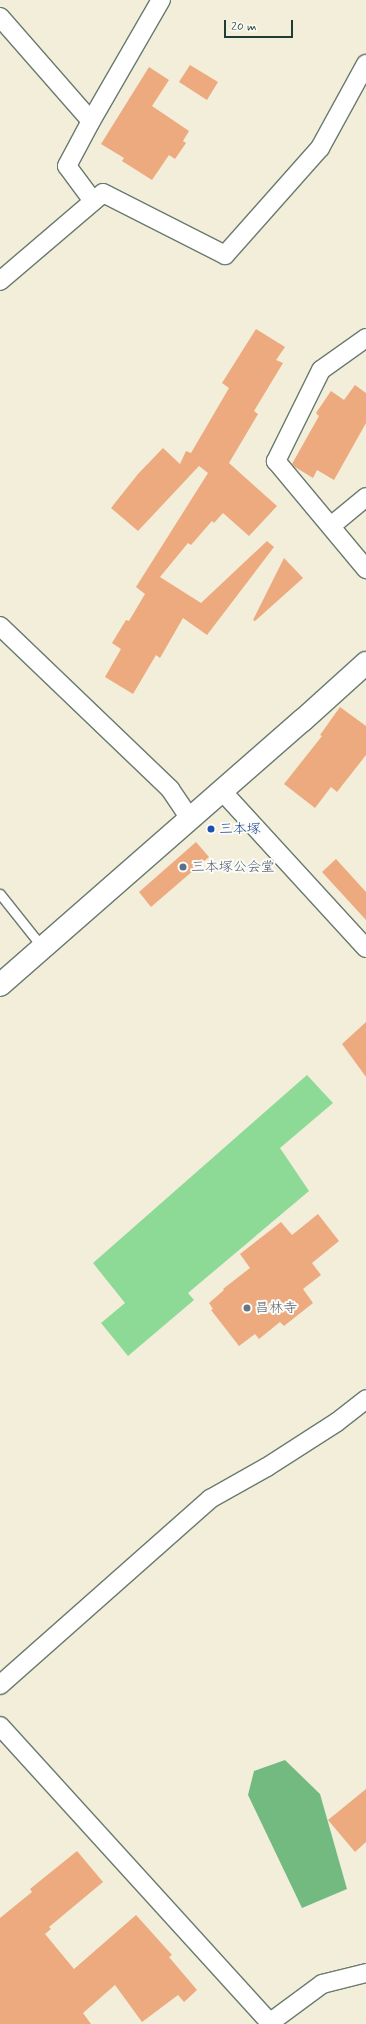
<!DOCTYPE html>
<html>
<head>
<meta charset="utf-8">
<style>
  body { margin:0 }
  #map { position:relative; width:366px; height:2024px; overflow:hidden; background:#f2eeda; font-family:Mynerve,"Klee One",sans-serif }
  div>[style] { position:absolute }
  .green>* { inset:0; background:#8dda97 }
  .forest>* { inset:0; background:#72ba80 }
  .building>* { inset:0; background:#edaa7f }
  .roads { filter:drop-shadow(1px 0 #697b6e) drop-shadow(-1px 0 #697b6e) drop-shadow(0 1px #697b6e) drop-shadow(0 -1px #697b6e) }
  .service>* { height:9px; margin:-4.5px; padding:0 4.5px; transform-origin:4.5px; border-radius:4.5px; background:#fff }
  .minor>* { height:18px; margin:-9px; padding:0 9px; transform-origin:9px; border-radius:9px; background:#fff }
  .tertiary>* { height:22px; margin:-11px; padding:0 11px; transform-origin:11px; border-radius:11px; background:#fff }
  .dots>* { width:11px; height:11px; translate:-50% -50%; box-sizing:border-box; border:2px solid #fdfcf7; border-radius:50% }
  span { translate:-50% -50%; white-space:nowrap; text-align:center; line-height:1.15; -webkit-text-stroke:4px #fdfcf7; paint-order:stroke }
  .transit-label { font-size:14px; color:#164399 }
  .left { translate:0 -50%; text-align:left }
  .service-label { font-size:14px; color:#4e5e75 }
  .worship-label { font-size:14px; color:#5b616d }
  .scale { position:absolute; left:224px; top:20px; width:69px; height:18px; box-sizing:border-box; border:2px solid #1f3d34; border-top:0; padding-left:5px; font-size:12px; line-height:14px; white-space:nowrap; color:#1f3d34; -webkit-text-stroke:3px #fdfcf7; paint-order:stroke }
</style>
</head>
<body>
<div id="map">
  <div class="green">
    <div style="clip-path:polygon(307px 1075px,333px 1103px,280px 1148px,309px 1191px,188px 1293px,194px 1300px,128px 1356px,101px 1323px,125px 1303px,93px 1263px)"></div>
  </div>
  <div class="forest">
    <div style="clip-path:polygon(285px 1760px,320px 1794px,347px 1889px,302px 1908px,248px 1795px,254px 1771px)"></div>
  </div>
  <div class="building">
    <div style="clip-path:polygon(190px 65px,218px 82px,207px 100px,179px 82px)"></div>
    <div style="clip-path:polygon(149px 67px,169px 80px,152px 106px,189px 131px,183px 141px,186px 143px,175px 159px,169px 155px,152px 180px,122px 161px,124px 158px,101px 144px)"></div>
    <div style="clip-path:polygon(256px 329px,285px 347px,276px 360px,283px 363px,254px 411px,258px 414px,229px 463px,277px 506px,249px 536px,223px 513px,214px 523px,212px 521px,191px 545px,188px 543px,160px 577px,201px 603px,267px 541px,274px 547px,207px 635px,183px 618px,160px 658px,156px 655px,133px 694px,105px 677px,121px 649px,112px 643px,126px 620px,129px 621px,145px 594px,136px 587px,208px 473px,199px 466px,138px 531px,111px 508px,138px 474px,163px 448px,180px 464px,186px 451px,191px 453px,229px 388px,222px 383px)"></div>
    <div style="clip-path:polygon(355px 385px,366px 393px,366px 423px,334px 480px,317px 470px,313px 478px,295px 467px,292px 464px,319px 416px,316px 413px,331px 391px,344px 400px)"></div>
    <div style="clip-path:polygon(284px 558px,303px 578px,255px 621px,253px 620px)"></div>
    <div style="clip-path:polygon(340px 707px,366px 726px,366px 755px,337px 792px,331px 787px,315px 808px,284px 784px,322px 736px,320px 735px)"></div>
    <div style="clip-path:polygon(196px 842px,209px 857px,151px 907px,139px 892px)"></div>
    <div style="clip-path:polygon(336px 859px,366px 892px,366px 920px,322px 872px)"></div>
    <div style="clip-path:polygon(366px 1022px,366px 1077px,342px 1044px)"></div>
    <div style="clip-path:polygon(318px 1214px,339px 1241px,312px 1263px,321px 1275px,303px 1289px,313px 1303px,284px 1326px,280px 1322px,259px 1339px,255px 1334px,239px 1346px,211px 1310px,213px 1309px,209px 1303px,224px 1290px,223px 1289px,250px 1268px,240px 1254px,281px 1222px,292px 1235px)"></div>
    <div style="clip-path:polygon(366px 1789px,366px 1842px,355px 1852px,328px 1820px)"></div>
    <div style="clip-path:polygon(77px 1851px,103px 1882px,49px 1927px,51px 1929px,45px 1934px,74px 1969px,136px 1915px,172px 1955px,169px 1957px,197px 1990px,184px 2002px,178px 1995px,142px 2022px,115px 1985px,83px 2013px,91px 2024px,0 2024px,0 1918px,32px 1892px,30px 1889px)"></div>
  </div>
  <div class="roads">
    <div class="service">
      <div style="left:0;top:894px;width:69px;rotate:51.5deg"></div>
    </div>
    <div class="minor">
      <div style="left:0;top:17px;width:138px;rotate:48.8deg"></div>
      <div style="left:91px;top:121px;width:140px;rotate:-60deg"></div>
      <div style="left:91px;top:121px;width:51px;rotate:118.1deg"></div>
      <div style="left:67px;top:166px;width:44px;rotate:53.4deg"></div>
      <div style="left:0;top:281px;width:135px;rotate:-40.5deg"></div>
      <div style="left:103px;top:193px;width:137px;rotate:26.9deg"></div>
      <div style="left:225px;top:255px;width:143px;rotate:-48.4deg"></div>
      <div style="left:320px;top:148px;width:96px;rotate:-61.3deg"></div>
      <div style="left:366px;top:338px;width:55px;rotate:144.6deg"></div>
      <div style="left:321px;top:370px;width:102px;rotate:116.3deg"></div>
      <div style="left:276px;top:461px;width:141px;rotate:50.2deg"></div>
      <div style="left:331px;top:526px;width:45px;rotate:-39.6deg"></div>
      <div style="left:0;top:626px;width:236px;rotate:43.8deg"></div>
      <div style="left:170px;top:789px;width:36px;rotate:56deg"></div>
      <div style="left:222px;top:791px;width:213px;rotate:47.5deg"></div>
      <div style="left:0;top:1685px;width:281px;rotate:-41.5deg"></div>
      <div style="left:210px;top:1499px;width:65px;rotate:-29.3deg"></div>
      <div style="left:267px;top:1467px;width:83px;rotate:-32.7deg"></div>
      <div style="left:337px;top:1422px;width:37px;rotate:-38deg"></div>
      <div style="left:0;top:1726px;width:403px;rotate:47.7deg"></div>
      <div style="left:268px;top:2024px;width:67px;rotate:-36.5deg"></div>
      <div style="left:322px;top:1984px;width:45px;rotate:-14deg"></div>
    </div>
    <div class="tertiary">
      <div style="left:0;top:985px;width:403px;rotate:-41.2deg"></div>
      <div style="left:303px;top:720px;width:85px;rotate:-42.1deg"></div>
    </div>
  </div>
  <div class="dots">
    <div style="left:211px;top:829px;background:#1a4fb4"></div>
    <div style="left:183px;top:867px;background:#5c6f8a"></div>
    <div style="left:247px;top:1308px;background:#6b7280"></div>
  </div>
  <div class="transit-label">
    <span class="left" style="left:219px;top:829px">三本塚</span>
  </div>
  <div class="service-label">
    <span class="left" style="left:191px;top:867px">三本塚公会堂</span>
  </div>
  <div class="worship-label">
    <span class="left" style="left:255px;top:1308px">昌林寺</span>
  </div>
  <div class="scale">20 m</div>
</div>
</body>
</html>
